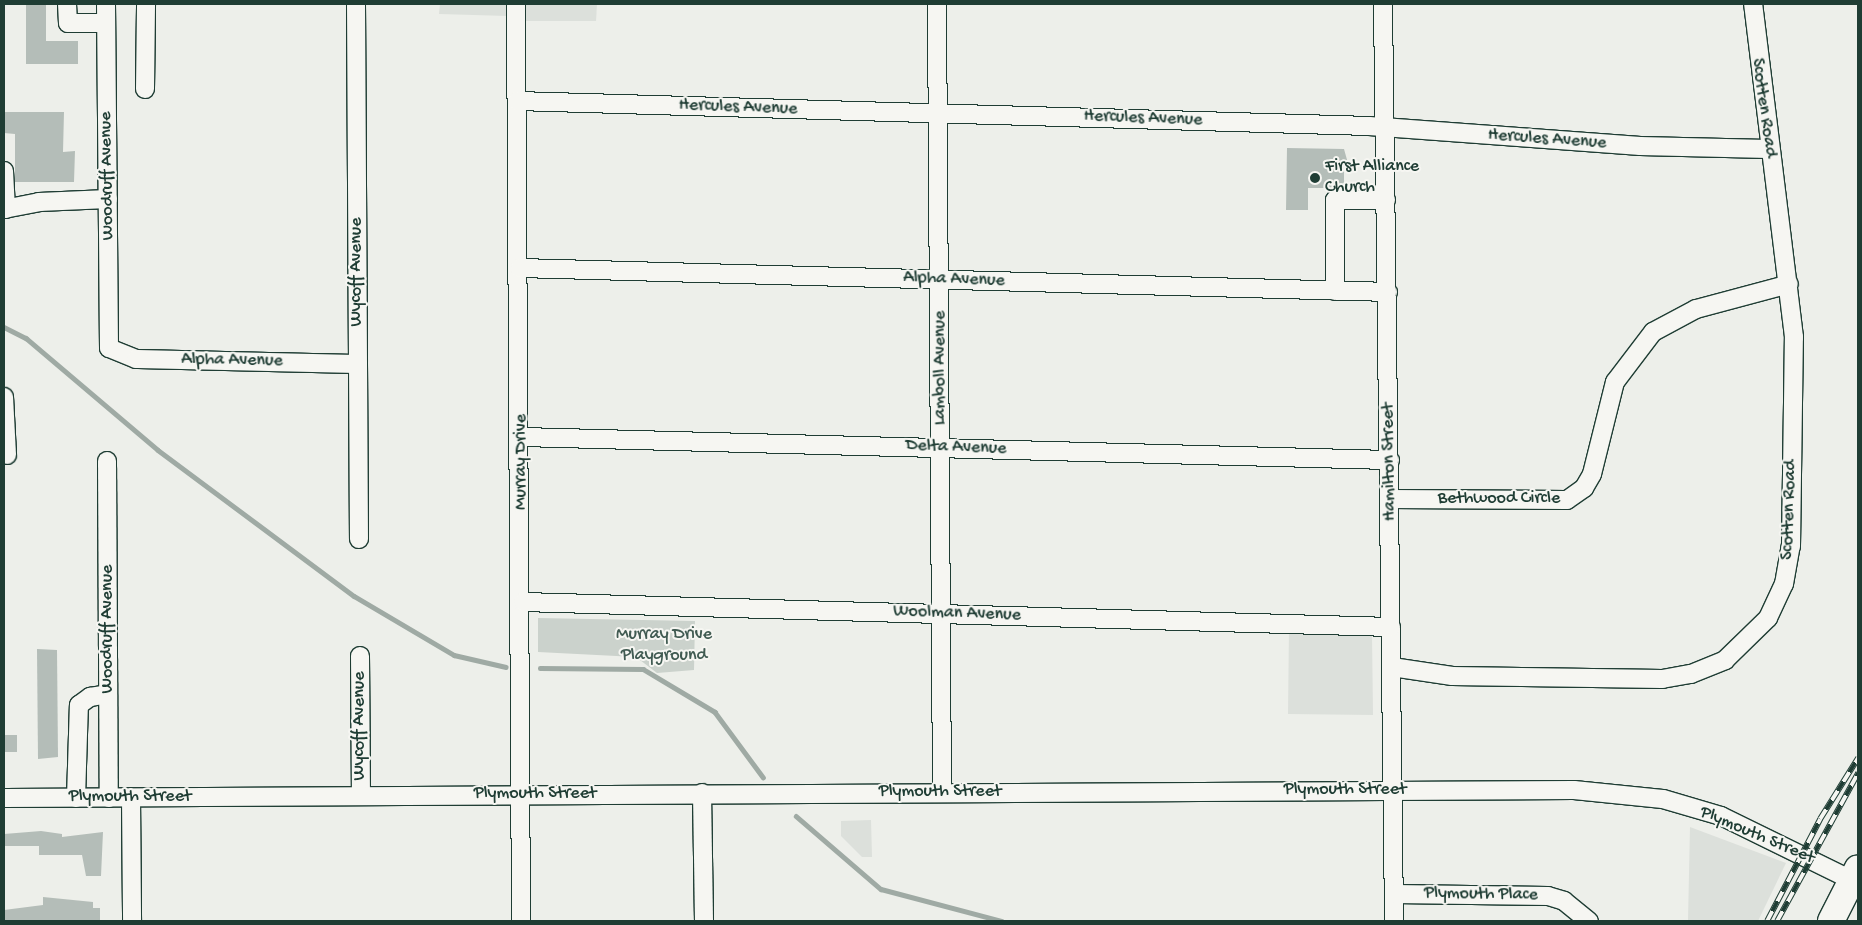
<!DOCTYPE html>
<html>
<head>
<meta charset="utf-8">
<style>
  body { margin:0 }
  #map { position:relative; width:1862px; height:925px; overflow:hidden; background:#edefea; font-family:"Gochi Hand",sans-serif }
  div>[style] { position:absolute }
  .built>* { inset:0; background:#dce0db }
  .green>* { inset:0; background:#cbd2cc }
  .stream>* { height:4.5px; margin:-2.25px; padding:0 2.25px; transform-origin:2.25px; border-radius:2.25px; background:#9faaa4 }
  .building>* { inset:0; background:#b4bdb8 }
  .roads { filter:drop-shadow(1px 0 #1f3d34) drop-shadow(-1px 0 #1f3d34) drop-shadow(0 1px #1f3d34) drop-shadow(0 -1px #1f3d34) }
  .minor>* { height:18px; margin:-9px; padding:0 9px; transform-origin:9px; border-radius:9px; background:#f6f6f2 }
  .highway>* { height:26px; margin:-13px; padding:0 13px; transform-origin:13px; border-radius:13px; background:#f6f6f2 }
  .rail>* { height:5.5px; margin-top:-2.75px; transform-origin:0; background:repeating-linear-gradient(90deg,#f6f6f2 0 11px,#1f3d34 0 22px); box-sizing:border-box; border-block:1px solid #1f3d34 }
  .dots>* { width:14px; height:14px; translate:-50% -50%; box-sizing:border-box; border:2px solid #f6f6f2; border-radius:50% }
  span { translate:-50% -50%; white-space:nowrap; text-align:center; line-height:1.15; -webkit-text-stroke:4px #f6f6f2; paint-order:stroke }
  .street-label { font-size:18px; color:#1f3d34 }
  .poi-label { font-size:18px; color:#1f3d34 }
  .left { translate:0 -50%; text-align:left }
  .park-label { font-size:18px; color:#415b52 }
  .frame { position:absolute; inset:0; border:5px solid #1f3d34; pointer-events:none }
</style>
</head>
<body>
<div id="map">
  <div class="built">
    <div style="clip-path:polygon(440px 4px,507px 4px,508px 16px,439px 14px)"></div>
    <div style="clip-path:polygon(524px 4px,597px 4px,596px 21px,524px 21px)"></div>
    <div style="clip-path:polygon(1289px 629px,1372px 636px,1373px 715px,1288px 714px)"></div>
    <div style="clip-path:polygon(871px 820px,872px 857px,862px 857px,841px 836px,841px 821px)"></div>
    <div style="clip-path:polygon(1690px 827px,1786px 863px,1758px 921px,1688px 921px)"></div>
  </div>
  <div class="green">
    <div style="clip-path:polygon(538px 618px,695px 621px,694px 670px,657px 673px,636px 657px,538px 652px)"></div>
  </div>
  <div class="stream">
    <div style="left:4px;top:327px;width:25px;rotate:27deg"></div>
    <div style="left:26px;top:338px;width:173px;rotate:40.3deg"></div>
    <div style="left:158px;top:450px;width:244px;rotate:36.7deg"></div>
    <div style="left:354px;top:596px;width:116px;rotate:30.5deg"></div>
    <div style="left:454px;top:655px;width:53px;rotate:13deg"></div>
    <div style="left:540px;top:668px;width:103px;rotate:0.6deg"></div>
    <div style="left:643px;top:669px;width:84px;rotate:30.8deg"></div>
    <div style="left:715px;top:712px;width:81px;rotate:53.6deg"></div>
    <div style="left:796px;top:816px;width:112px;rotate:40.7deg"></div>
    <div style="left:881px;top:889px;width:125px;rotate:14.8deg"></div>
  </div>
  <div class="building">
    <div style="clip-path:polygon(26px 4px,46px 4px,46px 41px,78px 41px,78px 64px,26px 64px)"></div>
    <div style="clip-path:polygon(4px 112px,64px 112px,63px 152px,75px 151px,74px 182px,15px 182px,15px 134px,4px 133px)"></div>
    <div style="clip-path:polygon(1287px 148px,1344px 149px,1349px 167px,1344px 167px,1344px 188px,1308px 188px,1308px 210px,1286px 210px)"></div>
    <div style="clip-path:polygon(37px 649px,57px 650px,58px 757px,38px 759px)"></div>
    <div style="clip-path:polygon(4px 735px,17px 735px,17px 752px,5px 752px)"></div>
    <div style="clip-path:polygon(41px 831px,62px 834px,62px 837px,103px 832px,101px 876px,86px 876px,82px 855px,39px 855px,39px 846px,4px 846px,4px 834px)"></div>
    <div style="clip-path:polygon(43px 897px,93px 902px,93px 908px,100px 908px,100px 921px,4px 921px,4px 910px,43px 905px)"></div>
  </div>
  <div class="roads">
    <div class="minor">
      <div style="left:67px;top:4px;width:19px;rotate:87deg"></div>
      <div style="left:68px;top:23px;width:38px"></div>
      <div style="left:106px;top:4px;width:344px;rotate:89.5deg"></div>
      <div style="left:109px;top:348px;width:29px;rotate:22deg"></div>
      <div style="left:136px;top:359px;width:222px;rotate:1.3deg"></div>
      <div style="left:356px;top:4px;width:535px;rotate:89.68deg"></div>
      <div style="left:516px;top:4px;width:917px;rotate:89.69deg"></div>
      <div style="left:937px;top:4px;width:788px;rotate:89.64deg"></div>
      <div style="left:1383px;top:4px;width:917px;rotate:89.31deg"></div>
      <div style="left:145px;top:89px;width:85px;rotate:-89.3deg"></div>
      <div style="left:517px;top:101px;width:852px;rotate:1.68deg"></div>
      <div style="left:1369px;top:126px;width:272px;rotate:4.2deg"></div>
      <div style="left:1640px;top:146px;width:128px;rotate:1.3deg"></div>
      <div style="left:4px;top:171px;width:38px;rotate:87deg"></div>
      <div style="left:4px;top:209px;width:36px;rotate:-11deg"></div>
      <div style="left:39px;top:202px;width:69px;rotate:-2.5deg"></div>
      <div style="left:520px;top:268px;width:868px;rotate:1.58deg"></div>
      <div style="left:1335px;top:291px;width:91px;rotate:-90deg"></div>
      <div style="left:1335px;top:200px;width:51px"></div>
      <div style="left:4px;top:397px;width:58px;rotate:87deg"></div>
      <div style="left:522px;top:437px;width:868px;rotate:1.52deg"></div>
      <div style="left:107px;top:461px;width:337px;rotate:89.7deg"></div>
      <div style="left:1390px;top:499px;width:177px;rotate:0.3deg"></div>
      <div style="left:1567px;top:500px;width:21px;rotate:-35deg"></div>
      <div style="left:1584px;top:488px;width:16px;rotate:-60deg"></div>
      <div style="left:1592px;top:474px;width:95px;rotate:-76deg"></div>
      <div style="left:1615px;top:382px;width:63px;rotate:-52.8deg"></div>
      <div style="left:1653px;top:332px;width:49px;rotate:-28.1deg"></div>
      <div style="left:1696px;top:309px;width:96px;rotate:-15deg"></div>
      <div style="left:523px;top:602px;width:868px;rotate:1.65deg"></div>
      <div style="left:360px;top:656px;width:139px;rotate:89.6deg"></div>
      <div style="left:1392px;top:667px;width:61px;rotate:8.5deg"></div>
      <div style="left:1452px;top:676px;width:210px;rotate:0.8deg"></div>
      <div style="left:1662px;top:679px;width:29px;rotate:-10deg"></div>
      <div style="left:1691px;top:674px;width:37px;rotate:-22deg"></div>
      <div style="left:1725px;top:660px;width:60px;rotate:-44.3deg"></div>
      <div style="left:1768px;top:618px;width:38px;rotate:-65deg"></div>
      <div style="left:1784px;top:584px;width:39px;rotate:-80deg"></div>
      <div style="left:1791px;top:546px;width:209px;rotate:-89.2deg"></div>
      <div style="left:1794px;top:337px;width:336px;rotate:-97deg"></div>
      <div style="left:702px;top:793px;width:128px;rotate:89.1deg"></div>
      <div style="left:4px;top:798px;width:1570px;rotate:-0.29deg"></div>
      <div style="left:1574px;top:790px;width:89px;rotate:5.8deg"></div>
      <div style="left:1663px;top:799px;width:60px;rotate:16.3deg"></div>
      <div style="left:1721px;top:816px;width:153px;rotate:26.1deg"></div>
      <div style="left:76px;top:798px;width:93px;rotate:-88.2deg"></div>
      <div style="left:79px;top:705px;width:14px;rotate:-36deg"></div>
      <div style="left:90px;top:697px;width:18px;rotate:-9deg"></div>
      <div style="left:131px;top:798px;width:123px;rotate:89.5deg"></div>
      <div style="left:1394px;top:894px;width:154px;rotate:0.7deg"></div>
      <div style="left:1548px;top:896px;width:17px;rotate:17deg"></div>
      <div style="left:1564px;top:901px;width:32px;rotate:39deg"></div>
    </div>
    <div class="highway">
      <div style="left:1831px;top:921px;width:59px;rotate:-63deg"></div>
    </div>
  </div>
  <div class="rail">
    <div style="left:1767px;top:921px;width:115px;rotate:-62.5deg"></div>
    <div style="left:1820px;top:819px;width:72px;rotate:-58.1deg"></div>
    <div style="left:1777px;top:921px;width:169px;rotate:-61.3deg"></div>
  </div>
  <div class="dots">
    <div style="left:1315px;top:178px;background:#1f3d34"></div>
  </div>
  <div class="street-label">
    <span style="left:738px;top:108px;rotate:2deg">Hercules Avenue</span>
    <span style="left:1763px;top:108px;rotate:82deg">Scotten Road</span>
    <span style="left:1143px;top:119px;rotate:2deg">Hercules Avenue</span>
    <span style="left:1547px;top:140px;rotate:4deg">Hercules Avenue</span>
    <span style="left:108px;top:176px;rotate:-91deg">Woodruff Avenue</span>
    <span style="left:357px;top:272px;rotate:-90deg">Wycoff Avenue</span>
    <span style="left:954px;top:280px;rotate:2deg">Alpha Avenue</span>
    <span style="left:232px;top:361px;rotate:1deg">Alpha Avenue</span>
    <span style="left:941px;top:368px;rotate:-90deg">Lamboll Avenue</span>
    <span style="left:956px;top:448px;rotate:2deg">Delta Avenue</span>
    <span style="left:522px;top:462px;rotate:-90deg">Murray Drive</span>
    <span style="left:1390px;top:462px;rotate:-91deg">Hamilton Street</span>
    <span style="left:1499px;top:499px">Bethwood Circle</span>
    <span style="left:1790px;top:510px;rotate:-88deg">Scotten Road</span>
    <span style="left:957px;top:614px;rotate:2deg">Woolman Avenue</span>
    <span style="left:108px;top:629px;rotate:-90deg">Woodruff Avenue</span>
    <span style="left:360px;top:726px;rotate:-90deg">Wycoff Avenue</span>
    <span style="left:1345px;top:790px">Plymouth Street</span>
    <span style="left:940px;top:792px">Plymouth Street</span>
    <span style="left:535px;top:794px">Plymouth Street</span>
    <span style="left:130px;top:797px">Plymouth Street</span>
    <span style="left:1757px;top:836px;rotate:23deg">Plymouth Street</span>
    <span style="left:1481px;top:895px;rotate:1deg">Plymouth Place</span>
  </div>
  <div class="poi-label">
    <span class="left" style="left:1325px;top:178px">First Alliance<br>Church</span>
  </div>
  <div class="park-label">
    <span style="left:664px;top:646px">Murray Drive<br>Playground</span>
  </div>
  <div class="frame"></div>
</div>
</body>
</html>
